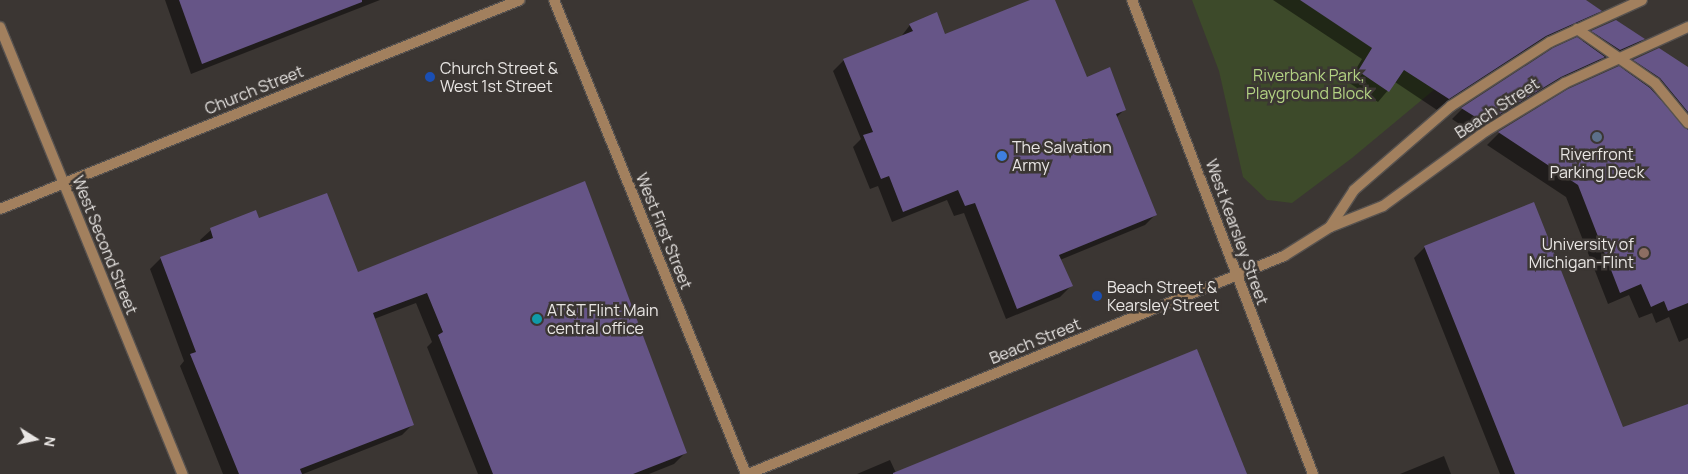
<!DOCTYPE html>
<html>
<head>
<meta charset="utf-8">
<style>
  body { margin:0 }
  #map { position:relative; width:1688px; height:474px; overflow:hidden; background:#3b3633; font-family:Manrope,sans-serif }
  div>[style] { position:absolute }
  .green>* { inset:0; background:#3d4a2a }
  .shadow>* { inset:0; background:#0007 }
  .building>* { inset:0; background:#665587 }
  .roads { filter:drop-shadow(1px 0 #57524f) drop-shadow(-1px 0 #57524f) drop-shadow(0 1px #57524f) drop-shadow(0 -1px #57524f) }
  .minor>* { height:10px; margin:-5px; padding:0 5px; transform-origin:5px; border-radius:5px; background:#a2805e }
  .tertiary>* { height:10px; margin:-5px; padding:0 5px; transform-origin:5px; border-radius:5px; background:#a2805e }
  .dots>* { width:14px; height:14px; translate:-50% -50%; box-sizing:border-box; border:2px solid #3b3633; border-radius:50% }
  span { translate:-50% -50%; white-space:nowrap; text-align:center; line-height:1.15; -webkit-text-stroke:5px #3b3633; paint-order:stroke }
  .poi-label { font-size:16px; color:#e9e6e4 }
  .left { translate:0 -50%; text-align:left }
  .right { translate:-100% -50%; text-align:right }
  .park-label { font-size:16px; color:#b3d383 }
  .street-label { font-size:16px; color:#e9e6e4 }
  .north { position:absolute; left:10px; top:414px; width:50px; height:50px; -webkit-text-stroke:4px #3b3633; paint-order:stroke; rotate:100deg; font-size:14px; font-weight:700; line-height:20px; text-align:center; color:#e9e6e4 }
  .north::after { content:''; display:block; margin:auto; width:18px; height:22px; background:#e9e6e4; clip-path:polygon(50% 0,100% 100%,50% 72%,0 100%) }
</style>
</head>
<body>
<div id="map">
  <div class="green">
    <div style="clip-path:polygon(1192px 0,1542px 0,1352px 158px,1292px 203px,1267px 200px,1243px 177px,1219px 71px)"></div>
  </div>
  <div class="shadow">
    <div style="clip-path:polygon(165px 0,380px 0,191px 74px)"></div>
    <div style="clip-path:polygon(1034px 0,1054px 0,1086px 79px,1124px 110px,1116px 118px,1156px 214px,1145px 225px,1060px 260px,1071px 286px,1060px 297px,1006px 319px,964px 213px,954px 216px,947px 200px,892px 222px,878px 186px,870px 189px,853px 147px,861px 139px,833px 71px,844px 60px,900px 38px,910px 25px,944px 36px)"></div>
    <div style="clip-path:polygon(1273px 0,1584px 0,1600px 11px,1590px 21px,1534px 47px,1437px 110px,1395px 82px,1378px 102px,1348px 82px,1362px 59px)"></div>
    <div style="clip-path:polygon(1592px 32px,1643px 39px,1633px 50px,1608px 61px,1603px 57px,1593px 68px,1549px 88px,1474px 134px,1452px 119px,1462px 109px,1582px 42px)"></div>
    <div style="clip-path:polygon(1634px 61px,1688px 69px,1688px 338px,1679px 342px,1669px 317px,1656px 323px,1652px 313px,1639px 318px,1629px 295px,1608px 304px,1566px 197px,1487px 145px,1499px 133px,1569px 90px,1623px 71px)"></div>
    <div style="clip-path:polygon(584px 182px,685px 453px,674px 464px,649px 474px,478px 474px,427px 347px,432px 342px,416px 303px,374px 319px,413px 424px,402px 435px,303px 474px,223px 474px,180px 366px,184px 361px,150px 269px,161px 258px,201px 244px,200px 240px,211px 230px,258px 219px,357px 274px)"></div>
    <div style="clip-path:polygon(1425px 247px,1622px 428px,1688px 405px,1688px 474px,1500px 474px,1414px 258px)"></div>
    <div style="clip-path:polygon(1444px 456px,1451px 474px,1400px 474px)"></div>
    <div style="clip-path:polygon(890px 460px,896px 473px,1246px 474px,857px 474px)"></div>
  </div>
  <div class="building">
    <div style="clip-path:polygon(179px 0,362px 0,362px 2px,202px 64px)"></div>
    <div style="clip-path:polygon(1030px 0,1055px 0,1087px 77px,1110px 67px,1126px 110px,1116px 114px,1157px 215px,1059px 255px,1073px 286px,1017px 309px,975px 203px,965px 206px,958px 190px,903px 212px,889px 176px,881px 179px,863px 135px,873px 132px,843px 59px,913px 31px,909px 24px,937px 12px,945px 34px)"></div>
    <div style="clip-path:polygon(1300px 0,1586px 0,1602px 11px,1546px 36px,1449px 99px,1404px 70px,1389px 92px,1358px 71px,1372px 48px)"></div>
    <div style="clip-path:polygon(1616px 20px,1645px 39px,1620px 50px,1591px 31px)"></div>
    <div style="clip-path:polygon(1577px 37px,1605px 57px,1561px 77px,1485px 123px,1461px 108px,1553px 48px)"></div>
    <div style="clip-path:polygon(1659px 48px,1688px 67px,1688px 112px,1660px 78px,1633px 60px)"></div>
    <div style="clip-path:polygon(1619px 66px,1650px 88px,1688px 130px,1688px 303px,1668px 311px,1664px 301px,1651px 307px,1641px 284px,1620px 293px,1578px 185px,1498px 132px,1568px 89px)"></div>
    <div style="clip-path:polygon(585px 181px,687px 453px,633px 474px,493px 474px,438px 335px,443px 332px,427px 293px,373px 313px,414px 425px,300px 469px,302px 474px,239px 474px,190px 354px,196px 352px,160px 257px,213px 238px,210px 228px,256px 210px,259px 218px,327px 193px,358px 272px)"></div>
    <div style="clip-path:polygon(1534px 202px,1623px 427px,1688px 404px,1688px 474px,1515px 474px,1424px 246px)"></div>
    <div style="clip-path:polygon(1197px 349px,1247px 474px,893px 474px,893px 473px)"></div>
  </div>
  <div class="roads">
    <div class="minor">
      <div style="left:554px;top:0;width:511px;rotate:67.95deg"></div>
      <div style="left:1577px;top:29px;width:95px;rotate:34.7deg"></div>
      <div style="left:1655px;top:83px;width:52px;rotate:50.5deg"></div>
    </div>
    <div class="tertiary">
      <div style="left:1132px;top:0;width:507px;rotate:69.1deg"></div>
      <div style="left:0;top:27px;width:483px;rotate:67.8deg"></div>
      <div style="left:0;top:209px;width:560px;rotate:-21.9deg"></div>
      <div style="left:1330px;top:227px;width:44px;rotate:-57deg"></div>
      <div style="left:1354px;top:190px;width:128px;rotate:-40.9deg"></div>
      <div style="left:1451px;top:106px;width:118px;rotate:-32.9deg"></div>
      <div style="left:1550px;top:42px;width:101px;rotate:-24.5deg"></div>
      <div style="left:748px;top:474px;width:579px;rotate:-22.13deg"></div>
      <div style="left:1284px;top:256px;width:54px;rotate:-32.2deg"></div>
      <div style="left:1330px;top:227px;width:57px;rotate:-21.6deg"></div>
      <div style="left:1383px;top:206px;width:127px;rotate:-36.1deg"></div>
      <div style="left:1486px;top:131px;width:92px;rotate:-31.3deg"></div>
      <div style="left:1565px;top:83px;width:135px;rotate:-24.5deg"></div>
    </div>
  </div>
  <div class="dots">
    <div style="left:430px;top:77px;background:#1a4fb4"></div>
    <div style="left:1597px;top:137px;background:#5c6f8a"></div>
    <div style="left:1002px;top:156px;background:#3f7fe0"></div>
    <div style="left:1644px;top:253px;background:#8d6e63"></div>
    <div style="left:1097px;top:296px;background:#1a4fb4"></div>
    <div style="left:537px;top:319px;background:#0f9aa8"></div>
  </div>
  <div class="poi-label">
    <span class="left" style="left:440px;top:77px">Church Street &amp;<br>West 1st Street</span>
    <span class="left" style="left:1012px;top:156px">The Salvation<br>Army</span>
    <span style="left:1597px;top:163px">Riverfront<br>Parking Deck</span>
    <span class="right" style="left:1634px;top:253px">University of<br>Michigan-Flint</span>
    <span class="left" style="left:1107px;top:296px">Beach Street &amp;<br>Kearsley Street</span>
    <span class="left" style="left:547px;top:319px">AT&amp;T Flint Main<br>central office</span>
  </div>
  <div class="park-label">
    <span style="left:1309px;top:84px">Riverbank Park,<br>Playground Block</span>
  </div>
  <div class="street-label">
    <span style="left:254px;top:90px;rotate:-22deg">Church Street</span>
    <span style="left:1497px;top:108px;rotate:-33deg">Beach Street</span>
    <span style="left:664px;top:231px;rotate:68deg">West First Street</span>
    <span style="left:1237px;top:232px;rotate:70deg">West Kearsley Street</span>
    <span style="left:105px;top:245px;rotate:68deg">West Second Street</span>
    <span style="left:1035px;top:341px;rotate:-22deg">Beach Street</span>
  </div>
  <div class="north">N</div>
</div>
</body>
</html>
